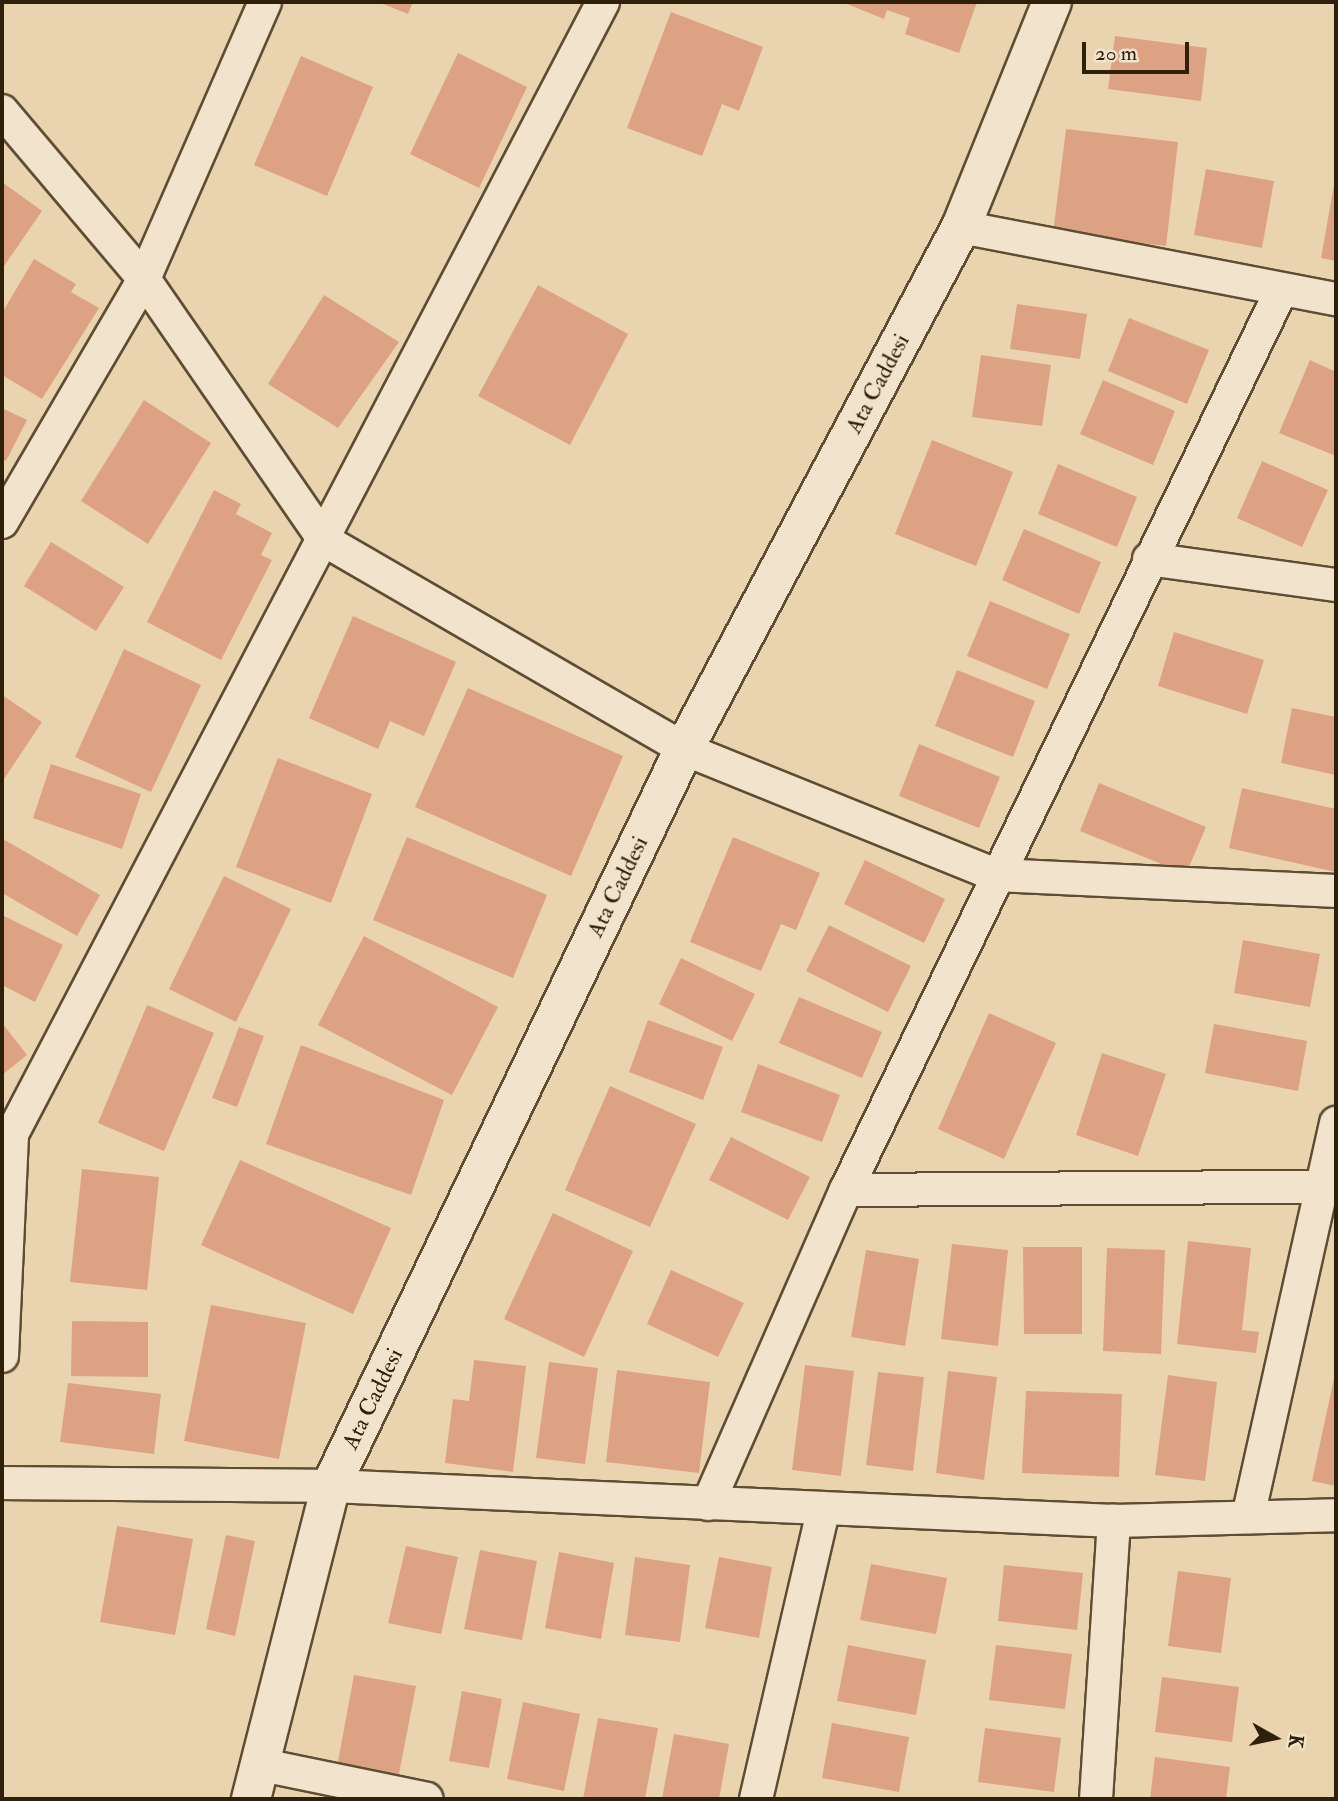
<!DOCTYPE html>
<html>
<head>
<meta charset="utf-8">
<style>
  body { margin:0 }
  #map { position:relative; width:1338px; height:1801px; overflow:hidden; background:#ead4b0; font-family:"IM FELL Double Pica",serif }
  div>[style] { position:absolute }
  .building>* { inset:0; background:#dda284 }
  .roads { filter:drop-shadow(2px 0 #5e4d33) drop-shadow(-2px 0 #5e4d33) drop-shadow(0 2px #5e4d33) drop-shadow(0 -2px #5e4d33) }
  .minor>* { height:32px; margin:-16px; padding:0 16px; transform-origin:16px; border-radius:16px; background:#f1e3cc }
  .tertiary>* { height:38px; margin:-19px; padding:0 19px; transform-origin:19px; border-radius:19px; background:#f1e3cc }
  span { translate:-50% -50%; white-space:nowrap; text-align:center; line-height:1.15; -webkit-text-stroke:5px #f1e3cc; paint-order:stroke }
  .street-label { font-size:23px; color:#2f2009 }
  .frame { position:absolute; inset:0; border:4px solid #2f2009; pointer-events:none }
  .north { position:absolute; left:1240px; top:1703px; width:70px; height:70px; -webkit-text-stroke:5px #f1e3cc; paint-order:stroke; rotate:99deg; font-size:19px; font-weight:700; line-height:28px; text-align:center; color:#2f2009 }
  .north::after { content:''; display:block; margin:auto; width:24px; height:32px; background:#2f2009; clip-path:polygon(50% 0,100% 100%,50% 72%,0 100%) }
  .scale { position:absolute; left:1082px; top:42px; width:107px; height:32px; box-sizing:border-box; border:4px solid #2f2009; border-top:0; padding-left:9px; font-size:21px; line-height:24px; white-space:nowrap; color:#2f2009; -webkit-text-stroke:5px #f1e3cc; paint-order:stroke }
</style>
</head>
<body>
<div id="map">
  <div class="building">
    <div style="clip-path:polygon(378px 2px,413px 2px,408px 14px)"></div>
    <div style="clip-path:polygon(842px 2px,977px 2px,959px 53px,905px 34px,910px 18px,887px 10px,884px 19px)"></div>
    <div style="clip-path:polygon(671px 12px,763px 47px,739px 111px,722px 104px,702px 156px,627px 128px)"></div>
    <div style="clip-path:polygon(1115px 36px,1207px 48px,1201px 101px,1108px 89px)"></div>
    <div style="clip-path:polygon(458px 53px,527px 87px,479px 188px,410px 154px)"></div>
    <div style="clip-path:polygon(301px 56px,373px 87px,327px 196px,254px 165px)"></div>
    <div style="clip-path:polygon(1066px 129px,1178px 142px,1166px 246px,1053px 233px)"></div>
    <div style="clip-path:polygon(1206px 169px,1274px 181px,1262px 248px,1194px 235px)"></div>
    <div style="clip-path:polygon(1335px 179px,1336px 179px,1336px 261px,1321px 258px)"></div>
    <div style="clip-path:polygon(2px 182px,42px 211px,2px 269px)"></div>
    <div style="clip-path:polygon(34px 259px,76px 284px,71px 292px,99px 308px,42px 399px,2px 375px,2px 313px)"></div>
    <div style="clip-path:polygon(538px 285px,628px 334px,570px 445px,478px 396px)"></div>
    <div style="clip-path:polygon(324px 295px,399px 342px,338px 428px,268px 384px)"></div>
    <div style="clip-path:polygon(1017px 304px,1087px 314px,1080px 359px,1010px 349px)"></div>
    <div style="clip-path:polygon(1129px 318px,1209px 350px,1187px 404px,1108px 371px)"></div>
    <div style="clip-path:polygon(981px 355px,1051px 365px,1042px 426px,972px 417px)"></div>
    <div style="clip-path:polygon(1310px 360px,1336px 372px,1336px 456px,1279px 433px)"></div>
    <div style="clip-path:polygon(1103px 380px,1175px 411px,1153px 465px,1080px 434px)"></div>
    <div style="clip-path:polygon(144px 400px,211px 443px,148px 544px,81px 501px)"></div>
    <div style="clip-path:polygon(2px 408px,27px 420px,6px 461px,2px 459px)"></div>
    <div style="clip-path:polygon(932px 440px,1013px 472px,976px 566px,895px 534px)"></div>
    <div style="clip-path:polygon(1262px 461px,1328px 490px,1302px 547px,1237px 518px)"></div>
    <div style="clip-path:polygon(1058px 464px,1137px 497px,1117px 547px,1038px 514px)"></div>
    <div style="clip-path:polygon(214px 490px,241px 504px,236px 514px,272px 533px,261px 555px,272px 560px,221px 660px,147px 622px)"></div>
    <div style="clip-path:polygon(1024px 529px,1101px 562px,1079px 614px,1002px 580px)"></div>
    <div style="clip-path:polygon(51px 542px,124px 587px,96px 631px,24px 586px)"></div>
    <div style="clip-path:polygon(990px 601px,1070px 634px,1047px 689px,967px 656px)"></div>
    <div style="clip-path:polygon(353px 616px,456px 662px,424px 736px,390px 721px,378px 749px,309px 718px)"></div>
    <div style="clip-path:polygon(1174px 632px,1264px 660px,1247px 714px,1158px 686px)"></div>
    <div style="clip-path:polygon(124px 649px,201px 685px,151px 792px,75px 757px)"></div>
    <div style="clip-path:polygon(957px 670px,1035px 701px,1013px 757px,935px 726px)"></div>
    <div style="clip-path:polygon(468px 688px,623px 756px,571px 876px,415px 807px)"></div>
    <div style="clip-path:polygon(2px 695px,42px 722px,2px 782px)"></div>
    <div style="clip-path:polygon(1292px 708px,1336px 717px,1336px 775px,1281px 763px)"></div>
    <div style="clip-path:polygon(919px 744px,1000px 777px,979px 828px,899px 796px)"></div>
    <div style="clip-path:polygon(278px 758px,372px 794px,331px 903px,236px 867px)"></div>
    <div style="clip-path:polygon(51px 764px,141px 794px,122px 849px,33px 818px)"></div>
    <div style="clip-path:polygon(1099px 783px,1206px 827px,1186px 874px,1080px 831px)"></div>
    <div style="clip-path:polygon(1242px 788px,1336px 809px,1336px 872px,1229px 848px)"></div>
    <div style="clip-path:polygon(407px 837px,547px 895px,513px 978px,373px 920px)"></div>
    <div style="clip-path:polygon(733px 837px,820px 873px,796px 930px,781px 924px,761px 971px,690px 942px)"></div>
    <div style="clip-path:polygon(3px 839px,100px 895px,77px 936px,2px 893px)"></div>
    <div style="clip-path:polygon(865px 860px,945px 899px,924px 943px,844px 904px)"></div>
    <div style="clip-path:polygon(224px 876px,291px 909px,236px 1022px,169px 989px)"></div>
    <div style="clip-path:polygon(2px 915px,63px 945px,35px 1002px,2px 985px)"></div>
    <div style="clip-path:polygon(829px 925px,911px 966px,888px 1012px,806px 971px)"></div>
    <div style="clip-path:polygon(364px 936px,498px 1007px,452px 1095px,318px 1025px)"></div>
    <div style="clip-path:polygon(1243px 940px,1320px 954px,1310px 1007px,1234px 993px)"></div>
    <div style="clip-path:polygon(681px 958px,755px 994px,732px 1041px,659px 1004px)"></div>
    <div style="clip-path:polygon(799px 997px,882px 1032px,862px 1078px,779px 1043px)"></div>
    <div style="clip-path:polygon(147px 1005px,214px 1033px,164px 1151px,98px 1123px)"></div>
    <div style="clip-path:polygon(989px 1013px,1056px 1043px,1004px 1159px,938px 1129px)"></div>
    <div style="clip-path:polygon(648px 1020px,723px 1047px,703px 1100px,629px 1072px)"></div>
    <div style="clip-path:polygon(2px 1023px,27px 1055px,2px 1075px)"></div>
    <div style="clip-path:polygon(1214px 1024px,1307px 1041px,1298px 1091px,1205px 1073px)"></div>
    <div style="clip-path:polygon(239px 1027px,264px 1036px,237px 1107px,212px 1098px)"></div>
    <div style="clip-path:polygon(301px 1045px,444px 1100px,411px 1195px,266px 1144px)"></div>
    <div style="clip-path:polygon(1102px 1053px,1166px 1074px,1138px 1156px,1076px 1135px)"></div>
    <div style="clip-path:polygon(758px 1064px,840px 1095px,822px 1142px,741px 1112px)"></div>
    <div style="clip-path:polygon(610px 1086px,696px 1124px,650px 1227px,565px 1190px)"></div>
    <div style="clip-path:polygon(731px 1137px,810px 1177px,788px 1220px,709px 1180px)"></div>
    <div style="clip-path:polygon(240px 1160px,391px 1228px,353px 1314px,201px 1245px)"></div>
    <div style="clip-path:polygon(82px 1169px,159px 1177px,147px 1290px,70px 1282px)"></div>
    <div style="clip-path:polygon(553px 1213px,633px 1251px,584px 1357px,504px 1319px)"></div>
    <div style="clip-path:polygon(1188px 1241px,1251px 1248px,1242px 1330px,1259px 1332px,1256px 1353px,1177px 1344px)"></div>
    <div style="clip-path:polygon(952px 1244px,1008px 1250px,998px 1346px,941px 1339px)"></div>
    <div style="clip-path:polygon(1023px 1247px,1082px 1247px,1082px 1334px,1024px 1334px)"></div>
    <div style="clip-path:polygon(1107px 1248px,1165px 1250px,1161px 1354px,1103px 1351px)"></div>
    <div style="clip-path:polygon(866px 1250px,919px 1259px,905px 1346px,851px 1337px)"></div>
    <div style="clip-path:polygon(671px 1270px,744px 1303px,718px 1357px,647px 1324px)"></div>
    <div style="clip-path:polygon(211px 1305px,306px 1323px,279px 1459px,184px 1441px)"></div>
    <div style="clip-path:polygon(72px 1321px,148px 1322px,148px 1377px,71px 1376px)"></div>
    <div style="clip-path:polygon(474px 1360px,526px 1366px,513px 1472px,445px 1463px,453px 1399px,469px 1401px)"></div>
    <div style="clip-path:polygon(549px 1362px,598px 1368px,585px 1464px,536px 1458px)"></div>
    <div style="clip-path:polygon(805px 1365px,854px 1371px,841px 1476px,792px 1470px)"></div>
    <div style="clip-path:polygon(1336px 1369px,1336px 1486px,1312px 1481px)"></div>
    <div style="clip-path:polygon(617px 1370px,710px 1382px,699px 1473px,606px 1462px)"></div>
    <div style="clip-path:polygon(948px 1371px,997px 1377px,984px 1480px,936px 1473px)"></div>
    <div style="clip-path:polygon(878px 1372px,924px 1377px,913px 1471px,866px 1465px)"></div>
    <div style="clip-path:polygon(1168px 1375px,1217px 1382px,1205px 1481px,1155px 1475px)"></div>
    <div style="clip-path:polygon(68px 1383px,161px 1394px,154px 1454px,60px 1442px)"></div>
    <div style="clip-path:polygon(1026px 1391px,1122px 1394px,1119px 1477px,1022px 1473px)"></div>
    <div style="clip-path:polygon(117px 1526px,193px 1539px,175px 1635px,100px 1622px)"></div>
    <div style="clip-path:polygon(226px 1535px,255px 1541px,235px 1636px,206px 1629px)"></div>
    <div style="clip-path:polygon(406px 1546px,458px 1557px,441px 1634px,388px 1623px)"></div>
    <div style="clip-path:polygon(480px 1550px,537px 1561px,522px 1640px,464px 1629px)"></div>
    <div style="clip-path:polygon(559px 1552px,614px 1563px,601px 1639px,545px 1628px)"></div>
    <div style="clip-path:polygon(635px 1557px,690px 1565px,680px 1642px,625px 1635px)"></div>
    <div style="clip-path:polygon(719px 1557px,772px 1567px,759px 1638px,705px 1628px)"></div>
    <div style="clip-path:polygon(871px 1564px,947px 1578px,936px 1634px,860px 1620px)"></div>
    <div style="clip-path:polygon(1004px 1565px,1083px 1573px,1077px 1630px,998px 1621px)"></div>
    <div style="clip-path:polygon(1178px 1571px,1231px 1578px,1221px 1653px,1168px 1646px)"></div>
    <div style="clip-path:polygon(848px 1645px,926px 1660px,916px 1715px,837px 1701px)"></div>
    <div style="clip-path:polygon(996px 1645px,1072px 1654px,1065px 1709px,989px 1700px)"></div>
    <div style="clip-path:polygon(354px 1675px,416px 1686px,398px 1779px,337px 1767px)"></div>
    <div style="clip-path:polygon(1162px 1677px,1239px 1687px,1232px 1742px,1155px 1732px)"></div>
    <div style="clip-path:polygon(462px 1691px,502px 1699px,489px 1768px,449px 1761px)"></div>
    <div style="clip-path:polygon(523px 1702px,580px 1714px,564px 1791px,507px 1779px)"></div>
    <div style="clip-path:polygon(598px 1718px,658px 1728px,645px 1799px,583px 1799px)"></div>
    <div style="clip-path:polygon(832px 1723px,909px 1737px,899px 1792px,822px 1778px)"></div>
    <div style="clip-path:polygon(985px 1728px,1061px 1738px,1054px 1792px,978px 1782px)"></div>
    <div style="clip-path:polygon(674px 1734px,729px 1744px,719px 1799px,662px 1799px)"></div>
    <div style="clip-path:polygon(1155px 1757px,1230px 1767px,1226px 1799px,1150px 1799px)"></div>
  </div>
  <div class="roads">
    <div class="minor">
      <div style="left:2px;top:111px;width:220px;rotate:49.8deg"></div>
      <div style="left:144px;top:279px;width:317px;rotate:55.4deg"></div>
      <div style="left:324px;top:540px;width:416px;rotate:30.1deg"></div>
      <div style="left:684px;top:749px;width:336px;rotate:22deg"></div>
      <div style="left:996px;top:875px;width:340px;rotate:2.7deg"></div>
      <div style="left:961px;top:227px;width:382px;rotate:10.9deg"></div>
      <div style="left:2px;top:522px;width:281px;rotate:-59.7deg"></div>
      <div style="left:144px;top:279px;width:302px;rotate:-66.4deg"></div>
      <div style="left:1149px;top:559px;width:189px;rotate:7.9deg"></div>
      <div style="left:2px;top:1135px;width:10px;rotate:-6deg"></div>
      <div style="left:12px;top:1134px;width:1277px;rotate:-62.43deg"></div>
      <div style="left:846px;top:1190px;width:490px;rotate:-0.4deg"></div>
      <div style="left:2px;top:1356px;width:222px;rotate:-87.4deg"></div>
      <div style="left:2px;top:1483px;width:329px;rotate:0.5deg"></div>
      <div style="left:331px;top:1486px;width:784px;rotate:2.56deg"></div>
      <div style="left:1114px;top:1521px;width:222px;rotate:-1.5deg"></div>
      <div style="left:708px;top:1504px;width:343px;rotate:-66.3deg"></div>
      <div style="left:846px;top:1190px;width:999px;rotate:-64.18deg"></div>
      <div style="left:1248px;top:1517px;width:404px;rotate:-77.4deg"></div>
      <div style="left:262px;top:1765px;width:168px;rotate:11.6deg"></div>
      <div style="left:756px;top:1799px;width:295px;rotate:-76.9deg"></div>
      <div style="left:1096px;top:1799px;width:279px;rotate:-86.3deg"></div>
    </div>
    <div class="tertiary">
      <div style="left:251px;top:1799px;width:323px;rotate:-75.7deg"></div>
      <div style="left:331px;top:1486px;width:817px;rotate:-64.41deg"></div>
      <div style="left:684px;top:749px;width:591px;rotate:-62.05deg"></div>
      <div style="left:961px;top:227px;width:243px;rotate:-68deg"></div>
    </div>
  </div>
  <div class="street-label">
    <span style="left:878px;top:384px;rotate:-62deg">Ata Caddesi</span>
    <span style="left:618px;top:887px;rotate:-64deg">Ata Caddesi</span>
    <span style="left:373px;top:1399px;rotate:-64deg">Ata Caddesi</span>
  </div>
  <div class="frame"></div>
  <div class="north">K</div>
  <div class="scale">20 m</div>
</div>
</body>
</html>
